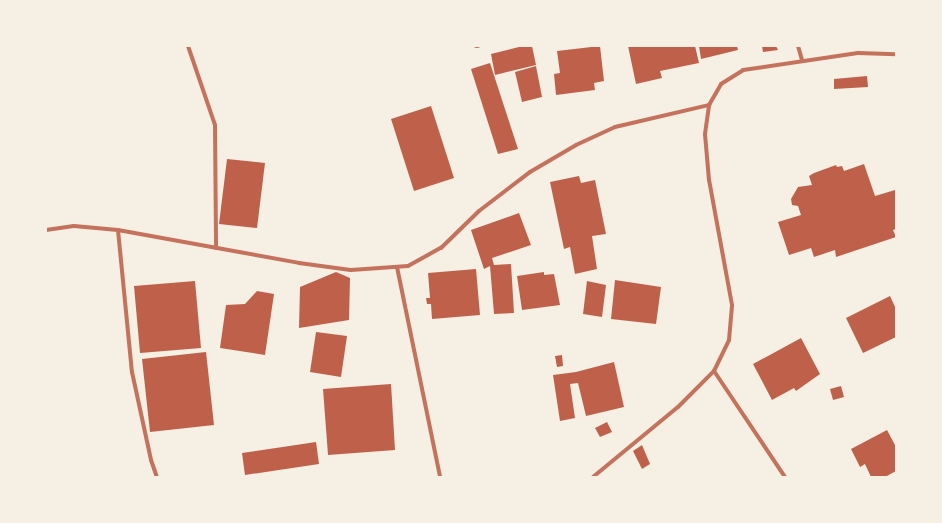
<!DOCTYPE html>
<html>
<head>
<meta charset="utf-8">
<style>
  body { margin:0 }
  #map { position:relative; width:942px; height:523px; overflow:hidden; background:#f6efe4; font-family:Arial,sans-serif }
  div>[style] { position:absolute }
  .building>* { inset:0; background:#bf614a }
  .minor>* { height:4px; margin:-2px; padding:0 2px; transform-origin:2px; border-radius:2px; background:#c5725c }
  span { translate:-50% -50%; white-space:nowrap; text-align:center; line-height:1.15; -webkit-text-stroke:3px #f6efe4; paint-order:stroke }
  .frame { position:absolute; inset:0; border:47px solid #f6efe4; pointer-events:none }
</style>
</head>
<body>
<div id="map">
  <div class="building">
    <div style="clip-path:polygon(523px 46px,532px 46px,536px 65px,495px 75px,491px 54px)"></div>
    <div style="clip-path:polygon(600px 46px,604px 81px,594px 83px,595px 90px,556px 95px,554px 74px,560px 73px,557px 51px)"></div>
    <div style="clip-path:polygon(628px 46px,695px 46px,699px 63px,660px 71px,662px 78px,636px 84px)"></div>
    <div style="clip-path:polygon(699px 46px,737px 46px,738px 50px,701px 59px)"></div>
    <div style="clip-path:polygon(762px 46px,776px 46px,778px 50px,763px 52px)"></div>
    <div style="clip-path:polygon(490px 63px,518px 149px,498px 154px,471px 69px)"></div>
    <div style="clip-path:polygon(536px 66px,542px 97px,522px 102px,515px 72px)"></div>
    <div style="clip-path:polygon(867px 76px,868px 87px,834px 89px,834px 79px)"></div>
    <div style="clip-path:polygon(431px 106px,454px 178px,414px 191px,391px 119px)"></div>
    <div style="clip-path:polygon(227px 159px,265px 163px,257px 228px,219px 224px)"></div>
    <div style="clip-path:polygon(864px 164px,875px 196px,895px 190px,896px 229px,893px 230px,896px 237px,836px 257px,835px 250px,814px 257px,811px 248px,789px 255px,778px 222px,801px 215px,798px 206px,792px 205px,791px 199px,798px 187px,812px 185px,809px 176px,814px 173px,836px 165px,837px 167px,842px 166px,844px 171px)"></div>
    <div style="clip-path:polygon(579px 176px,581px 183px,595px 180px,606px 234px,592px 236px,597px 269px,575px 274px,570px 247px,564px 249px,550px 182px)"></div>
    <div style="clip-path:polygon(519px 213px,531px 245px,492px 258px,494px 265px,511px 264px,514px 313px,494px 314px,490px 266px,484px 269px,471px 230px)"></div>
    <div style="clip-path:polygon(476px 269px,480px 315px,432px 319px,431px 304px,427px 304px,426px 298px,430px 298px,428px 273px)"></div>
    <div style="clip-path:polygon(336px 272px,350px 278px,349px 320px,299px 328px,300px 287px)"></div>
    <div style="clip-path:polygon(544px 272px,544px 275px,554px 274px,560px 305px,522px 310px,517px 276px)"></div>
    <div style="clip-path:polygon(615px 280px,661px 287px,656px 324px,611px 319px)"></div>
    <div style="clip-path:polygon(195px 281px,201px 348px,140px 353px,134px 286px)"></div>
    <div style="clip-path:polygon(587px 281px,606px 285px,602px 317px,583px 314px)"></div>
    <div style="clip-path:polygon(257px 291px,274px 294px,265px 355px,220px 348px,226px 305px,245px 304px)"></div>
    <div style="clip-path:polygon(890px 296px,896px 309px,896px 337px,863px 353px,846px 318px)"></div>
    <div style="clip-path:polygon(316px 332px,347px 336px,341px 377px,310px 372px)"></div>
    <div style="clip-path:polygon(801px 338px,820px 374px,796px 391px,794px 388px,772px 400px,753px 364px)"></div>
    <div style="clip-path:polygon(206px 352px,214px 425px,150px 432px,142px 359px)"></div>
    <div style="clip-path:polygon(562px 355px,563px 366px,557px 367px,555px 356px)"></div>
    <div style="clip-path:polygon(614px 362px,624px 407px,586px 416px,578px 383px,570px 384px,575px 418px,560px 421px,553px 375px,576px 372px)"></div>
    <div style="clip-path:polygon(391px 384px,395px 450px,328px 455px,323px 389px)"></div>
    <div style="clip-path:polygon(841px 386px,844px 397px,833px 400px,830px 389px)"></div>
    <div style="clip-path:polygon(607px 422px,612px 432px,600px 437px,595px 428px)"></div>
    <div style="clip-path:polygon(887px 430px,896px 447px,896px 471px,885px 477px,871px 477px,865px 464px,860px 467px,851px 449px)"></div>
    <div style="clip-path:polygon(316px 442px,319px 464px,245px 475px,242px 453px)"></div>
    <div style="clip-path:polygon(642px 445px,650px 464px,642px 469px,633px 451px)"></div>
  </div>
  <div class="minor">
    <div style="left:188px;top:46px;width:83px;rotate:71.1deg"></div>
    <div style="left:215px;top:125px;width:123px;rotate:89.5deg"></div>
    <div style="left:476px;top:46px;width:2px"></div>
    <div style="left:798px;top:46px;width:15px;rotate:74deg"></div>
    <div style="left:46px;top:230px;width:28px;rotate:-8deg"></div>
    <div style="left:74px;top:226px;width:44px;rotate:5.2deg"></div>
    <div style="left:118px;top:230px;width:184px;rotate:10.3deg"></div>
    <div style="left:299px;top:263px;width:52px;rotate:7.7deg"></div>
    <div style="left:351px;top:270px;width:57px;rotate:-4deg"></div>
    <div style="left:408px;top:266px;width:38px;rotate:-29deg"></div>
    <div style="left:441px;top:248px;width:53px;rotate:-44.2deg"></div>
    <div style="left:479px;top:211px;width:64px;rotate:-37.4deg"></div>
    <div style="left:530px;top:172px;width:53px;rotate:-30.4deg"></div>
    <div style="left:576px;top:145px;width:43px;rotate:-24.8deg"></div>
    <div style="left:615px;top:127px;width:97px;rotate:-13.2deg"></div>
    <div style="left:709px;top:105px;width:24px;rotate:-60deg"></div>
    <div style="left:721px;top:84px;width:26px;rotate:-32deg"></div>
    <div style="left:743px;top:70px;width:116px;rotate:-8.4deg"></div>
    <div style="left:858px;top:53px;width:38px;rotate:2deg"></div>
    <div style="left:118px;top:230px;width:143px;rotate:84.4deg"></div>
    <div style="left:132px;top:372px;width:90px;rotate:77.8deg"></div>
    <div style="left:151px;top:460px;width:18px;rotate:71deg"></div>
    <div style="left:397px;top:267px;width:214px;rotate:78.4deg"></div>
    <div style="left:714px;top:371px;width:128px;rotate:56.2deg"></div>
    <div style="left:593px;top:477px;width:110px;rotate:-39.5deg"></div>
    <div style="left:678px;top:407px;width:51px;rotate:-45deg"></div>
    <div style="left:714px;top:371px;width:34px;rotate:-64deg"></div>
    <div style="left:729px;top:340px;width:35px;rotate:-85deg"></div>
    <div style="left:732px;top:305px;width:127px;rotate:-100.4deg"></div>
    <div style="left:709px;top:180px;width:46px;rotate:-95deg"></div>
    <div style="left:705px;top:134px;width:29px;rotate:-82deg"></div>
  </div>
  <div class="frame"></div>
</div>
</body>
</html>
